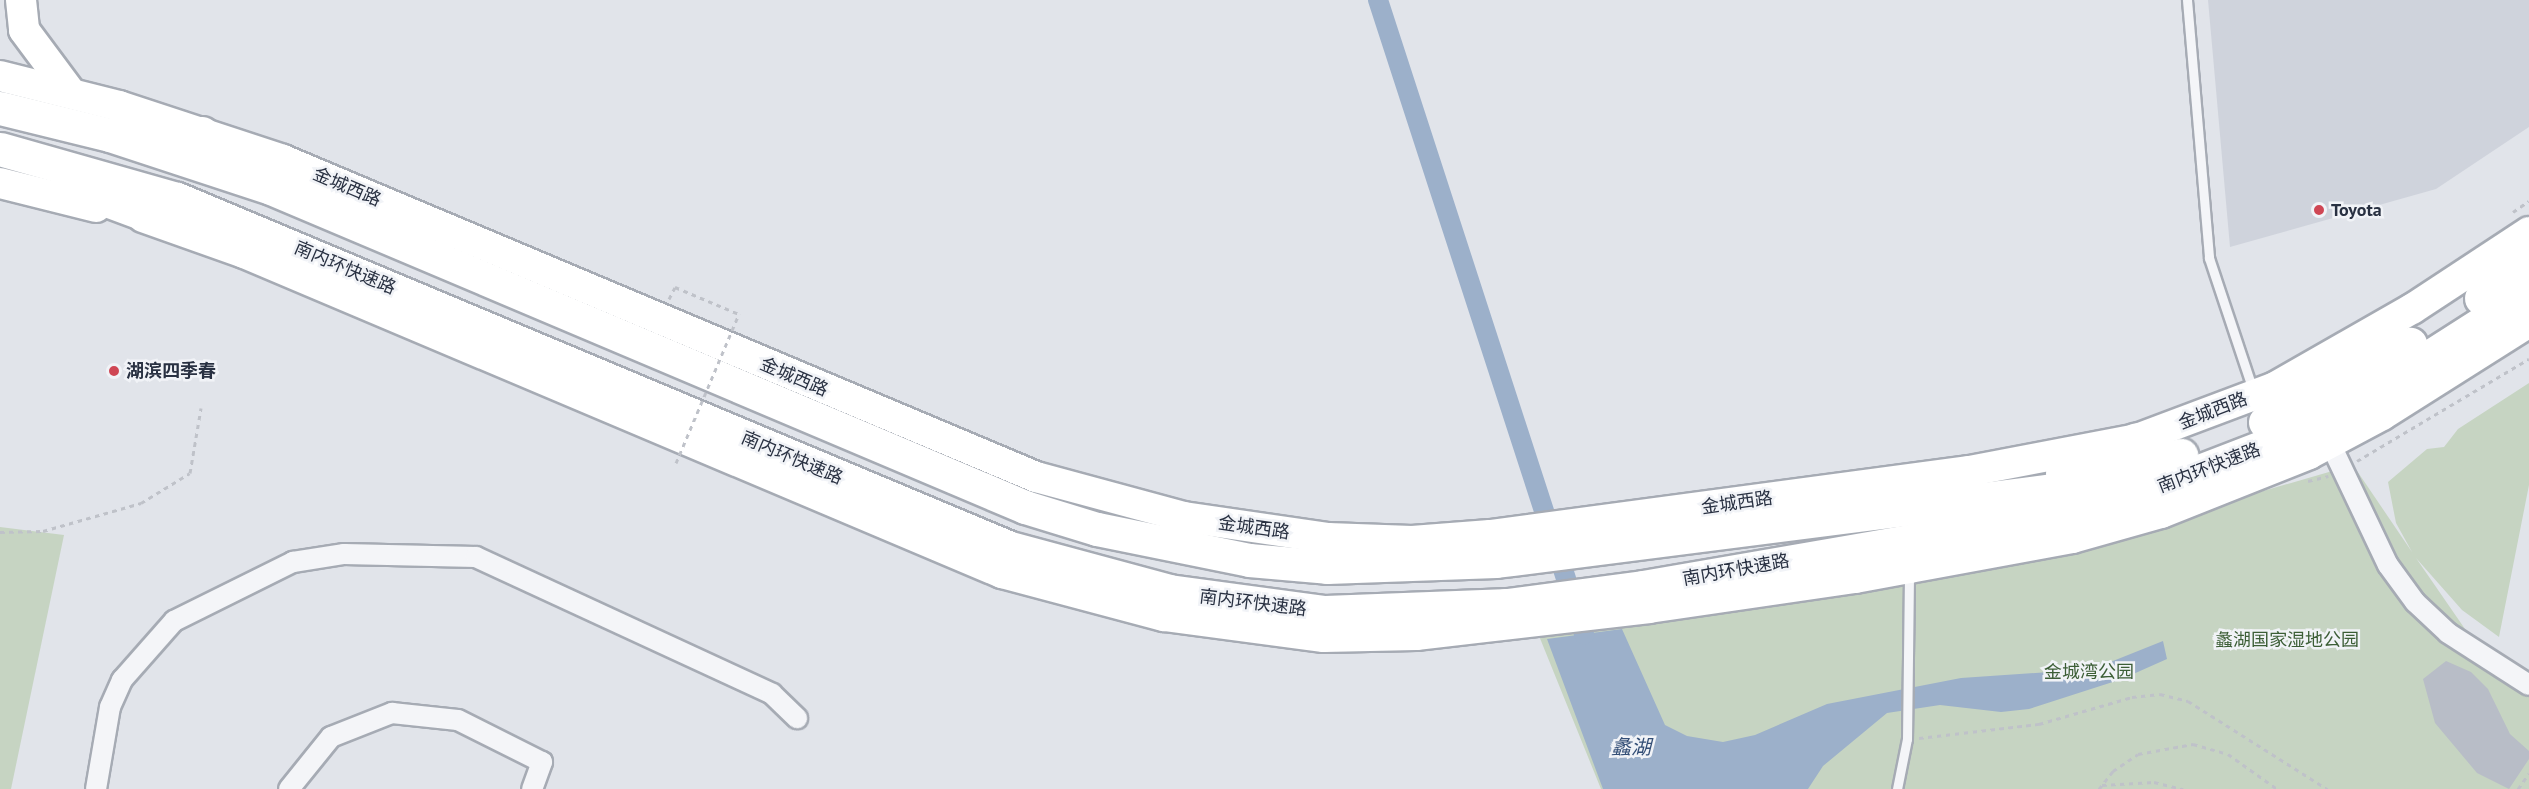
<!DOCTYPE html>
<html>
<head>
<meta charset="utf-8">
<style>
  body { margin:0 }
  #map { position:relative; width:2529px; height:789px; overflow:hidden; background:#e1e4ea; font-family:"PT Sans","Noto Sans SC",sans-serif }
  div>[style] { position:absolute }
  .built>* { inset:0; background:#cfd3dc }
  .green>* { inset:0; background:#c6d4c2 }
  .water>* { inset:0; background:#9cb0ca }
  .canal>* { height:20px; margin:-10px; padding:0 10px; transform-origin:10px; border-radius:10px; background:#9cb0ca }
  .building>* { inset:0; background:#b8bdc7 }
  .path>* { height:3px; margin-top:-1.5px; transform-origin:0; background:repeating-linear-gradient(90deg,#bfc2c9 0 4.5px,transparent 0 9px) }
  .roads { filter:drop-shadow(2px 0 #a6abb4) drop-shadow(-2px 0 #a6abb4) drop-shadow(0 2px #a6abb4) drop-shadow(0 -2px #a6abb4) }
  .lane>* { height:9px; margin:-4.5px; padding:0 4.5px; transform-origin:4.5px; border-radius:4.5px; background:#f4f5f8 }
  .street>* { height:20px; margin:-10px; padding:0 10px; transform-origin:10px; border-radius:10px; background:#f4f5f8 }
  .primary>* { height:30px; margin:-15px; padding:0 15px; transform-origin:15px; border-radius:15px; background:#fff }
  .highway>* { height:33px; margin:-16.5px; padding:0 16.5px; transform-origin:16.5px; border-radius:16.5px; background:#fff }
  .path-bridge>* { height:3px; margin-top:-1.5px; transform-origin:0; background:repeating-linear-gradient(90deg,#bfc2c9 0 4.5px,transparent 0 9px) }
  .dots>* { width:16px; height:16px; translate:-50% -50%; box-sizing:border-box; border:3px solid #f1f3f7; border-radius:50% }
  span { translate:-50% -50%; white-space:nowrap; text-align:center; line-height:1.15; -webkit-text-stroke:5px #f1f3f7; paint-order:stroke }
  .street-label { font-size:18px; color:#293142 }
  .poi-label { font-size:18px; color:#293142; font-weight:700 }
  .left { translate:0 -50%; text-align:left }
  .park-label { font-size:18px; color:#3c5e36 }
  .water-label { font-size:20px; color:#334e76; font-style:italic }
</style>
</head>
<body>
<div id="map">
  <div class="built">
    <div style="clip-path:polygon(2208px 0,2529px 0,2529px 127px,2436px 189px,2230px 247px)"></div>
  </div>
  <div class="green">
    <div style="clip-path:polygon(2529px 383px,2529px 485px,2499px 637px,2462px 610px,2416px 558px,2465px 629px,2529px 677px,2529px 789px,1601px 789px,1535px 626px,2091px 541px,2353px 465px,2412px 552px,2396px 523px,2388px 482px,2427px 449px,2444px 447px,2458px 429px)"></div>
    <div style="clip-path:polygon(0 527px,64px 535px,11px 789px,0 789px)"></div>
  </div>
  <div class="water">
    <div style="clip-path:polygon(1622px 629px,1665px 725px,1687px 736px,1723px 742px,1755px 735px,1827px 704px,1961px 678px,2093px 669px,2163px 641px,2167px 659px,2122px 679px,2029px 709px,2001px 712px,1940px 705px,1887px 713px,1823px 766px,1808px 789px,1603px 789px,1547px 639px)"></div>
  </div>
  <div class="canal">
    <div style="left:1378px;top:0;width:667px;rotate:72deg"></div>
  </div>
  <div class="building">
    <div style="clip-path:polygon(2446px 661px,2471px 672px,2488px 689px,2510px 734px,2529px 751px,2529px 759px,2509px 789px,2477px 773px,2435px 723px,2423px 679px)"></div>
  </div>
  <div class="path">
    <div style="left:2513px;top:212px;width:19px;rotate:-35deg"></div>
    <div style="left:669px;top:299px;width:13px;rotate:-63deg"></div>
    <div style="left:675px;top:287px;width:69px;rotate:22.9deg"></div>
    <div style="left:2357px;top:461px;width:200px;rotate:-30.7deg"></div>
    <div style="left:2308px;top:481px;width:21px;rotate:-14deg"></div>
    <div style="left:0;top:532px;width:43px;rotate:-1.3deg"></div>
    <div style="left:43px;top:531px;width:102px;rotate:-15.9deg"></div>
    <div style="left:141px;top:503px;width:57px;rotate:-31.5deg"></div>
    <div style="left:190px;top:473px;width:66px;rotate:-80.4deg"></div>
    <div style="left:1919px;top:738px;width:121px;rotate:-6.7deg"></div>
    <div style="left:2039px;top:724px;width:97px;rotate:-16.2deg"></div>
    <div style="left:2132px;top:697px;width:28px;rotate:-6deg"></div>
    <div style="left:2160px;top:694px;width:29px;rotate:14deg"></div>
    <div style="left:2188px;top:701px;width:165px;rotate:32.3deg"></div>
    <div style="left:2102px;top:785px;width:52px;rotate:-3.3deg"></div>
    <div style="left:2154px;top:782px;width:30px;rotate:14deg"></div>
    <div style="left:2099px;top:789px;width:23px;rotate:-52deg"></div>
    <div style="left:2113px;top:771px;width:30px;rotate:-34deg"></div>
    <div style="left:2138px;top:754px;width:56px;rotate:-10.3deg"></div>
    <div style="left:2193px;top:744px;width:36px;rotate:16deg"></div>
    <div style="left:2228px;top:754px;width:60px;rotate:35.5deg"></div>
    <div style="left:2518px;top:789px;width:19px;rotate:-55deg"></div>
  </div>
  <div class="roads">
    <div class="lane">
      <div style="left:2187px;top:0;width:259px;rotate:85.1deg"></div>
      <div style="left:2209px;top:258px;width:139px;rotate:71.6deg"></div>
      <div style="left:1897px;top:789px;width:51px;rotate:-78.7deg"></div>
      <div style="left:1907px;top:739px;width:166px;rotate:-89.3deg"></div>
    </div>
    <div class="street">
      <div style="left:2330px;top:443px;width:135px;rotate:64.6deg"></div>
      <div style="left:2388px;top:565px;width:46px;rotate:53.9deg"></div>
      <div style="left:2415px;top:602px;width:45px;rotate:43.2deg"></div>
      <div style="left:2448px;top:633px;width:96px;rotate:32.7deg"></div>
      <div style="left:96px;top:789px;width:83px;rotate:-80.3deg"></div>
      <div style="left:110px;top:707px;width:30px;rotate:-66deg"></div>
      <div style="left:122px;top:680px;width:79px;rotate:-48.6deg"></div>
      <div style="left:174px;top:621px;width:133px;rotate:-26.4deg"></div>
      <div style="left:293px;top:562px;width:52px;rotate:-8.9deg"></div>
      <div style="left:344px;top:554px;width:132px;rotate:1.3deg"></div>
      <div style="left:476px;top:557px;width:326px;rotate:24.8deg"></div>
      <div style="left:772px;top:694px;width:35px;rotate:44deg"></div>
      <div style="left:289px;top:789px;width:67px;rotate:-51.1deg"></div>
      <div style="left:331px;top:737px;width:66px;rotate:-21.5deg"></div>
      <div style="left:392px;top:713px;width:66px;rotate:6.1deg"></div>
      <div style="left:458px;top:720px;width:94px;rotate:26.6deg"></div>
      <div style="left:542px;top:762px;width:29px;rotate:110deg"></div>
    </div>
    <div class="primary">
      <div style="left:21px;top:0;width:30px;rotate:84deg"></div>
      <div style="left:24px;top:30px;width:77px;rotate:53.4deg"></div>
      <div style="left:0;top:76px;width:123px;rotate:14.1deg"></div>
      <div style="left:119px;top:106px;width:173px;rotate:18.2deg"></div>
      <div style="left:283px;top:160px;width:817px;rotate:22.83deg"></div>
      <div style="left:1036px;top:477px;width:153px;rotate:15.1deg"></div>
      <div style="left:1184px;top:517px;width:146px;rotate:8.3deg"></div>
      <div style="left:1328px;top:538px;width:84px;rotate:2deg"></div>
      <div style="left:1412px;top:541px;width:78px;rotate:-4.4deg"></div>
      <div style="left:1490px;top:535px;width:484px;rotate:-7.6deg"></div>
      <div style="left:1970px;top:471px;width:170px;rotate:-10.8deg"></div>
      <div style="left:2137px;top:439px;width:147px;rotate:-20.6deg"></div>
      <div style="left:2275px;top:387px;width:158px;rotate:-29.7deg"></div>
      <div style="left:2412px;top:309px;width:140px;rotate:-33.3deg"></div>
      <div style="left:0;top:183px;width:99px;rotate:14deg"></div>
      <div style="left:143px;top:217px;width:107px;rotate:19.6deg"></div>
      <div style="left:244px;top:253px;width:823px;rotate:22.89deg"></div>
      <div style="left:1002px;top:573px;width:168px;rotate:14.9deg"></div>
      <div style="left:1164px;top:616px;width:161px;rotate:7.5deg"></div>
      <div style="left:1324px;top:637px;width:92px;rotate:-1.2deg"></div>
      <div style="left:1416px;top:635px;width:235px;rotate:-6.6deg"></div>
      <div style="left:1649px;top:608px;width:208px;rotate:-8.3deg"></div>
      <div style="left:1855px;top:578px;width:221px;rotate:-10.4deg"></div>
      <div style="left:2072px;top:538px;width:92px;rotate:-15.7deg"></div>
      <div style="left:2161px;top:513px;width:159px;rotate:-21.7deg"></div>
      <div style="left:2309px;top:454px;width:83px;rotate:-28.1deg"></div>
      <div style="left:2382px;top:415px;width:174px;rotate:-32.3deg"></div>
    </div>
    <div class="highway">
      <div style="left:0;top:108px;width:113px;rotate:13.8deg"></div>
      <div style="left:110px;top:135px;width:169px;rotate:18.2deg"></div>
      <div style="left:271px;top:188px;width:819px;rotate:22.93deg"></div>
      <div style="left:1025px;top:507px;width:75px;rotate:17deg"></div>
      <div style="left:1097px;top:529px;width:155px;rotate:11.5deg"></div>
      <div style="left:1249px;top:560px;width:78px;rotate:5.1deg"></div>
      <div style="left:1327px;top:567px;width:169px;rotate:-2deg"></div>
      <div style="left:1496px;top:561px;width:570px;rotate:-7.26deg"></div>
      <div style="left:2061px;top:489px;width:125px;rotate:-15.8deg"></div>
      <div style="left:202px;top:133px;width:65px;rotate:38.8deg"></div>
      <div style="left:0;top:149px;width:184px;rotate:15.8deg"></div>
      <div style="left:177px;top:199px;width:903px;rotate:22.73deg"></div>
      <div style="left:1010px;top:548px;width:165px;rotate:15.1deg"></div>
      <div style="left:1169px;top:591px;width:157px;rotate:7.7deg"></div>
      <div style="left:1325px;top:612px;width:182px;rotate:-2.2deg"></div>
      <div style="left:1507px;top:605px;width:137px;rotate:-7.5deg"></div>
      <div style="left:1643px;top:587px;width:430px;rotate:-9.8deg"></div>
      <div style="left:2067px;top:514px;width:90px;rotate:-16.2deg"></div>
      <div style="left:2153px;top:489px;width:155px;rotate:-21.1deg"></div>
      <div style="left:2298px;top:433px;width:83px;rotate:-28.1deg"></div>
      <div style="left:2371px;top:394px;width:188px;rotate:-32.6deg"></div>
      <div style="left:69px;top:186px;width:106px;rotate:20.5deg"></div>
      <div style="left:2481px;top:298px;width:58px;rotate:-33.7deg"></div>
      <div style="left:2265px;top:422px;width:165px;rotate:-28.3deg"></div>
      <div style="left:2062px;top:473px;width:82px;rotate:-24.4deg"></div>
      <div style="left:1854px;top:570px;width:55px;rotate:-4.2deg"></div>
    </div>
  </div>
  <div class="path-bridge">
    <div style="left:676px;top:463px;width:162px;rotate:-67.1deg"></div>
  </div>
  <div class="dots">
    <div style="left:2319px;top:210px;background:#cf4654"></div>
    <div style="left:114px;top:371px;background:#cf4654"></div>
  </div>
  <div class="street-label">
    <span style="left:347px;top:187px;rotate:23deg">金城西路</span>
    <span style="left:345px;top:268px;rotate:23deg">南内环快速路</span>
    <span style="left:794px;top:377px;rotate:23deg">金城西路</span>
    <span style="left:2213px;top:411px;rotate:-21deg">金城西路</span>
    <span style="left:792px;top:458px;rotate:23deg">南内环快速路</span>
    <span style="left:2209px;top:468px;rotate:-21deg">南内环快速路</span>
    <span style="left:1737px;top:503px;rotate:-8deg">金城西路</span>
    <span style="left:1254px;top:528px;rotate:8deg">金城西路</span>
    <span style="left:1736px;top:570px;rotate:-10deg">南内环快速路</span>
    <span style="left:1253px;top:603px;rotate:7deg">南内环快速路</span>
  </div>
  <div class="poi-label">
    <span class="left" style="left:2331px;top:210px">Toyota</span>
    <span class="left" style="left:126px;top:371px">湖滨四季春</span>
  </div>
  <div class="park-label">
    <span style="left:2287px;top:640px">蠡湖国家湿地公园</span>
    <span style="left:2089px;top:672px">金城湾公园</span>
  </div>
  <div class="water-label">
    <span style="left:1631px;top:747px">蠡湖</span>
  </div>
</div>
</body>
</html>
